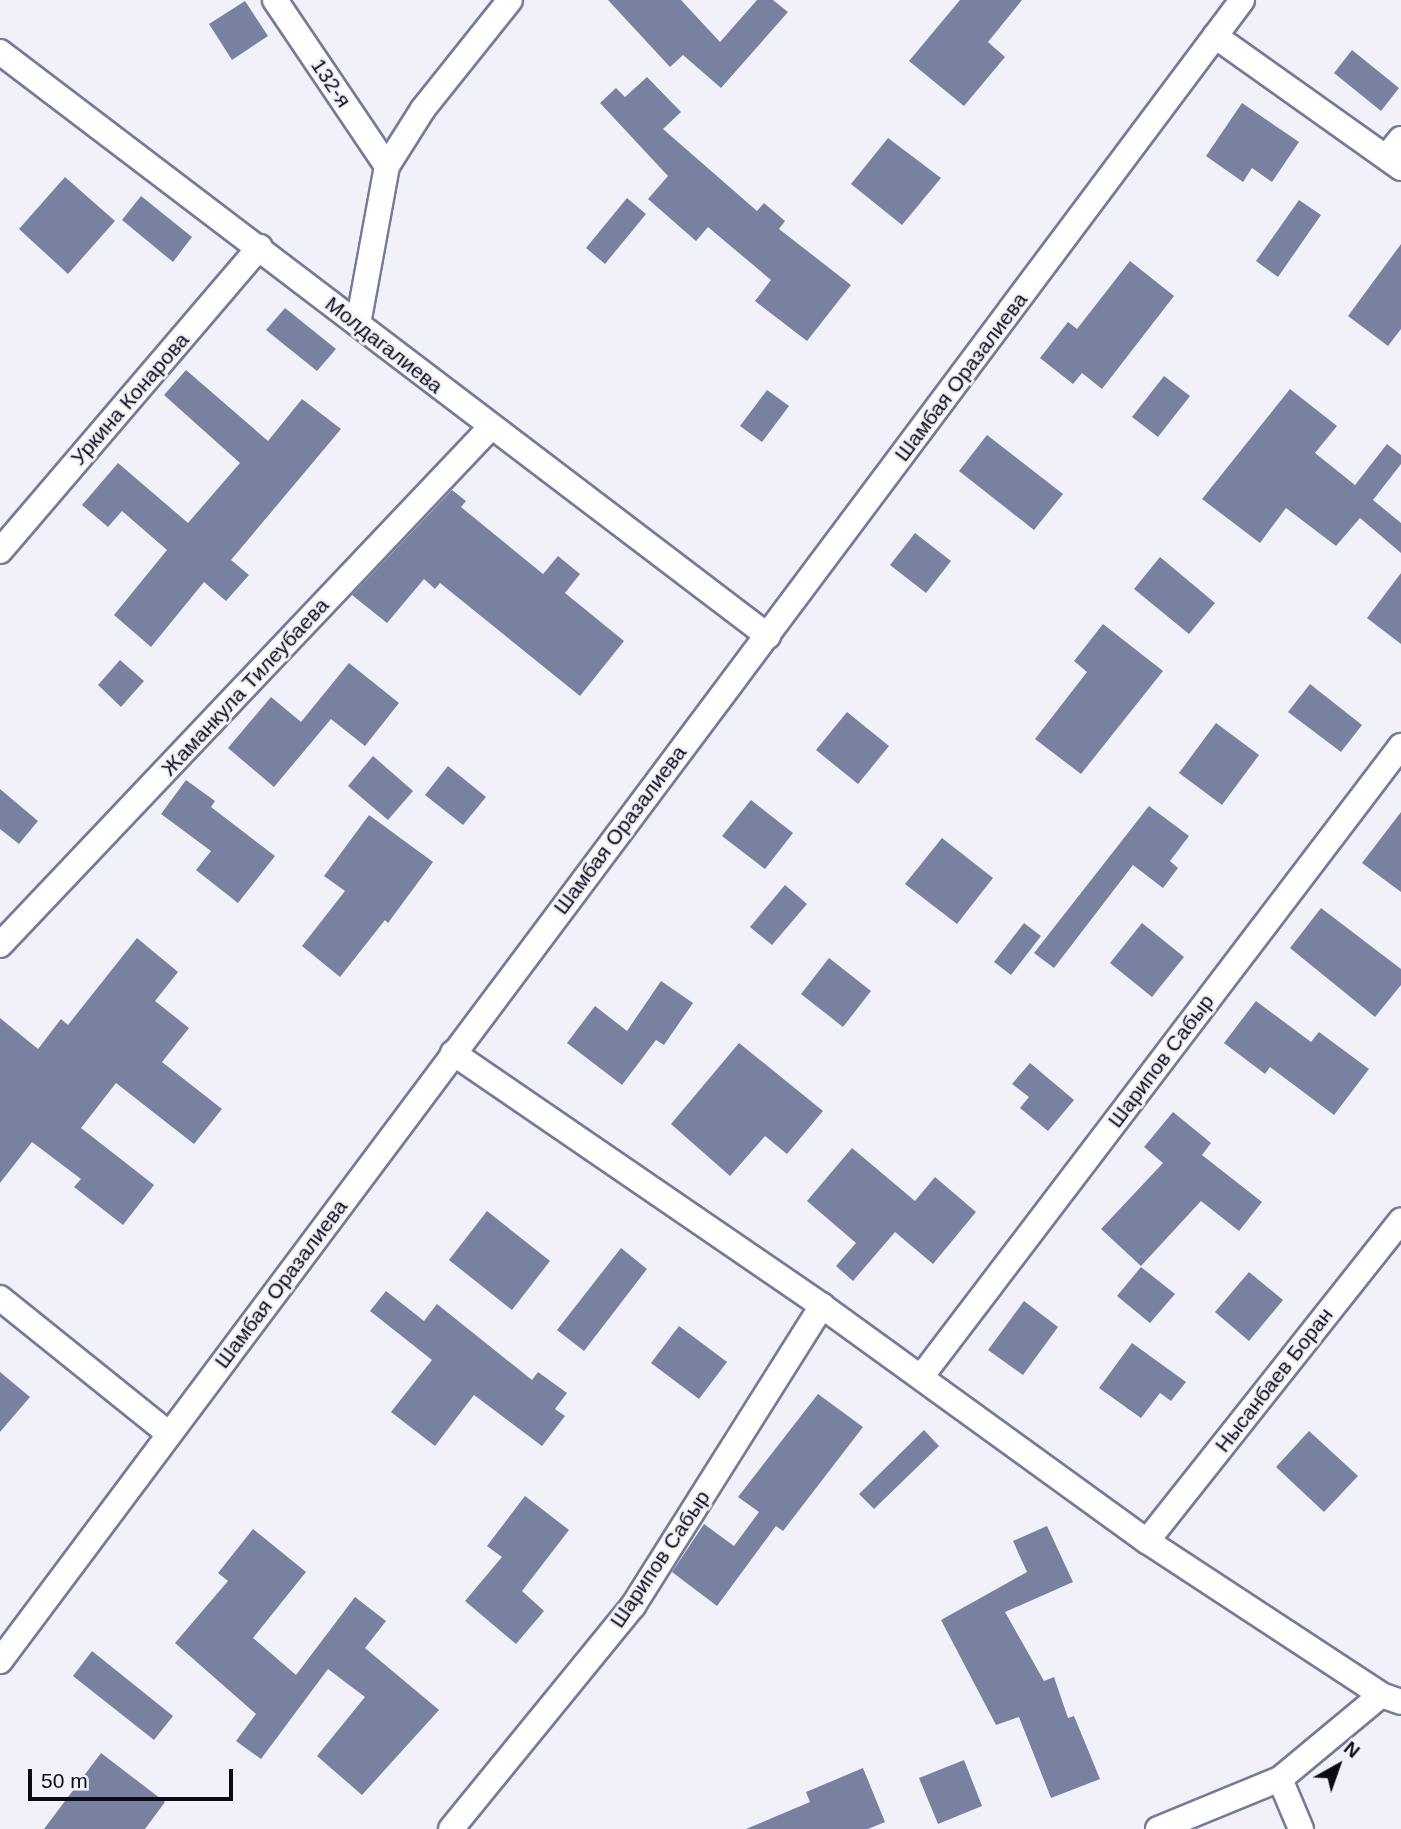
<!DOCTYPE html>
<html>
<head>
<meta charset="utf-8">
<style>
  body { margin:0 }
  #map { position:relative; width:1401px; height:1829px; overflow:hidden; background:#f1f2f9; font-family:Arial,sans-serif }
  div>[style] { position:absolute }
  .building>* { inset:0; background:#7a809f }
  .roads { filter:drop-shadow(2px 0 #757b9a) drop-shadow(-2px 0 #757b9a) drop-shadow(0 2px #757b9a) drop-shadow(0 -2px #757b9a) }
  .street>* { height:24px; margin:-12px; padding:0 12px; transform-origin:12px; border-radius:12px; background:#fff }
  span { translate:-50% -50%; white-space:nowrap; text-align:center; line-height:1.15; -webkit-text-stroke:5px #f1f2f9; paint-order:stroke }
  .street-label { font-size:21px; color:#090a15 }
  .north { position:absolute; left:1303px; top:1731px; width:70px; height:70px; -webkit-text-stroke:5px #f1f2f9; paint-order:stroke; rotate:40deg; font-size:19px; font-weight:700; line-height:28px; text-align:center; color:#090a15 }
  .north::after { content:''; display:block; margin:auto; width:24px; height:32px; background:#090a15; clip-path:polygon(50% 0,100% 100%,50% 72%,0 100%) }
  .scale { position:absolute; left:28px; top:1769px; width:205px; height:32px; box-sizing:border-box; border:4px solid #090a15; border-top:0; padding-left:9px; font-size:21px; line-height:24px; white-space:nowrap; color:#090a15; -webkit-text-stroke:5px #f1f2f9; paint-order:stroke }
</style>
</head>
<body>
<div id="map">
  <div class="building">
    <div style="clip-path:polygon(608px 0,681px 0,720px 42px,757px 0,773px 0,788px 12px,721px 88px,683px 55px,670px 67px)"></div>
    <div style="clip-path:polygon(960px 0,1022px 0,988px 42px,1005px 57px,964px 106px,909px 61px)"></div>
    <div style="clip-path:polygon(245px 1px,268px 36px,232px 60px,209px 24px)"></div>
    <div style="clip-path:polygon(1352px 50px,1399px 88px,1381px 111px,1334px 73px)"></div>
    <div style="clip-path:polygon(647px 77px,681px 112px,663px 129px,757px 211px,764px 203px,785px 221px,779px 229px,851px 285px,807px 341px,755px 301px,771px 280px,708px 227px,696px 241px,648px 199px,668px 176px,600px 103px,616px 88px,625px 97px)"></div>
    <div style="clip-path:polygon(1242px 103px,1299px 142px,1272px 182px,1252px 168px,1243px 182px,1206px 156px)"></div>
    <div style="clip-path:polygon(888px 138px,941px 178px,902px 225px,851px 184px)"></div>
    <div style="clip-path:polygon(65px 177px,115px 221px,68px 274px,19px 229px)"></div>
    <div style="clip-path:polygon(141px 196px,192px 237px,173px 262px,122px 220px)"></div>
    <div style="clip-path:polygon(627px 198px,646px 214px,605px 264px,586px 248px)"></div>
    <div style="clip-path:polygon(1299px 200px,1321px 215px,1278px 277px,1256px 261px)"></div>
    <div style="clip-path:polygon(1401px 244px,1401px 329px,1388px 346px,1348px 316px)"></div>
    <div style="clip-path:polygon(1130px 261px,1174px 296px,1102px 389px,1082px 373px,1073px 384px,1040px 358px,1068px 322px,1077px 329px)"></div>
    <div style="clip-path:polygon(285px 308px,336px 349px,317px 371px,266px 330px)"></div>
    <div style="clip-path:polygon(186px 370px,268px 441px,302px 399px,341px 429px,231px 560px,249px 575px,226px 601px,204px 582px,151px 647px,114px 615px,167px 550px,122px 511px,108px 527px,82px 505px,118px 463px,188px 523px,240px 463px,164px 395px)"></div>
    <div style="clip-path:polygon(1164px 376px,1190px 396px,1158px 437px,1132px 417px)"></div>
    <div style="clip-path:polygon(1290px 389px,1337px 426px,1315px 453px,1355px 485px,1387px 444px,1401px 455px,1401px 464px,1373px 500px,1401px 523px,1401px 553px,1360px 518px,1336px 546px,1286px 508px,1260px 543px,1202px 499px)"></div>
    <div style="clip-path:polygon(767px 390px,789px 406px,762px 442px,740px 426px)"></div>
    <div style="clip-path:polygon(987px 435px,1063px 494px,1034px 530px,959px 471px)"></div>
    <div style="clip-path:polygon(452px 490px,466px 501px,461px 507px,543px 574px,558px 556px,580px 574px,565px 593px,624px 641px,580px 696px,440px 583px,435px 589px,424px 579px,387px 623px,352px 595px)"></div>
    <div style="clip-path:polygon(915px 533px,951px 561px,926px 593px,890px 565px)"></div>
    <div style="clip-path:polygon(1160px 557px,1215px 603px,1189px 634px,1134px 589px)"></div>
    <div style="clip-path:polygon(1401px 573px,1401px 644px,1367px 618px)"></div>
    <div style="clip-path:polygon(1103px 624px,1163px 671px,1081px 774px,1035px 739px,1087px 672px,1074px 661px)"></div>
    <div style="clip-path:polygon(120px 660px,144px 681px,121px 707px,98px 685px)"></div>
    <div style="clip-path:polygon(349px 663px,399px 703px,365px 746px,331px 719px,274px 787px,228px 748px,271px 697px,301px 722px)"></div>
    <div style="clip-path:polygon(1310px 684px,1362px 725px,1341px 752px,1288px 712px)"></div>
    <div style="clip-path:polygon(847px 712px,889px 746px,858px 784px,816px 750px)"></div>
    <div style="clip-path:polygon(1216px 723px,1259px 755px,1222px 805px,1179px 773px)"></div>
    <div style="clip-path:polygon(373px 756px,413px 791px,388px 820px,348px 786px)"></div>
    <div style="clip-path:polygon(448px 766px,486px 797px,463px 825px,425px 795px)"></div>
    <div style="clip-path:polygon(186px 780px,215px 801px,211px 807px,275px 856px,238px 903px,196px 870px,211px 851px,161px 814px)"></div>
    <div style="clip-path:polygon(0 789px,38px 821px,19px 844px,0 829px)"></div>
    <div style="clip-path:polygon(751px 800px,793px 833px,765px 869px,722px 836px)"></div>
    <div style="clip-path:polygon(1149px 806px,1189px 836px,1170px 861px,1178px 868px,1163px 888px,1133px 865px,1054px 968px,1034px 953px)"></div>
    <div style="clip-path:polygon(1401px 812px,1401px 892px,1362px 863px)"></div>
    <div style="clip-path:polygon(369px 815px,433px 862px,388px 923px,385px 920px,340px 977px,302px 946px,345px 891px,324px 876px)"></div>
    <div style="clip-path:polygon(942px 838px,993px 878px,957px 924px,905px 884px)"></div>
    <div style="clip-path:polygon(785px 885px,807px 904px,772px 945px,750px 927px)"></div>
    <div style="clip-path:polygon(1321px 908px,1401px 969px,1401px 985px,1375px 1017px,1290px 948px)"></div>
    <div style="clip-path:polygon(1024px 923px,1041px 936px,1011px 975px,994px 962px)"></div>
    <div style="clip-path:polygon(1142px 923px,1184px 957px,1152px 997px,1110px 963px)"></div>
    <div style="clip-path:polygon(137px 938px,178px 972px,155px 1001px,189px 1028px,162px 1062px,222px 1109px,194px 1144px,116px 1083px,81px 1128px,154px 1185px,123px 1225px,74px 1187px,81px 1179px,32px 1142px,0 1183px,0 1018px,38px 1049px,61px 1019px,68px 1025px)"></div>
    <div style="clip-path:polygon(829px 958px,871px 991px,843px 1027px,801px 994px)"></div>
    <div style="clip-path:polygon(661px 981px,693px 1003px,664px 1045px,656px 1040px,622px 1085px,567px 1043px,595px 1006px,627px 1031px)"></div>
    <div style="clip-path:polygon(1256px 1001px,1311px 1042px,1319px 1032px,1369px 1069px,1334px 1115px,1270px 1067px,1265px 1074px,1224px 1043px)"></div>
    <div style="clip-path:polygon(739px 1043px,823px 1111px,787px 1154px,765px 1136px,730px 1176px,671px 1124px)"></div>
    <div style="clip-path:polygon(1030px 1063px,1074px 1100px,1048px 1131px,1020px 1108px,1029px 1097px,1012px 1084px)"></div>
    <div style="clip-path:polygon(1173px 1112px,1211px 1143px,1202px 1155px,1262px 1202px,1239px 1231px,1201px 1201px,1141px 1266px,1101px 1229px,1163px 1163px,1144px 1147px)"></div>
    <div style="clip-path:polygon(852px 1148px,915px 1201px,935px 1177px,976px 1212px,933px 1264px,895px 1232px,853px 1281px,836px 1266px,856px 1243px,807px 1201px)"></div>
    <div style="clip-path:polygon(487px 1211px,550px 1261px,512px 1310px,449px 1260px)"></div>
    <div style="clip-path:polygon(621px 1248px,647px 1269px,584px 1351px,557px 1330px)"></div>
    <div style="clip-path:polygon(1141px 1267px,1175px 1294px,1150px 1323px,1117px 1296px)"></div>
    <div style="clip-path:polygon(1249px 1272px,1283px 1300px,1249px 1341px,1215px 1312px)"></div>
    <div style="clip-path:polygon(386px 1291px,424px 1321px,437px 1304px,532px 1380px,538px 1372px,567px 1393px,555px 1409px,565px 1416px,542px 1446px,474px 1395px,435px 1446px,391px 1412px,432px 1360px,370px 1311px)"></div>
    <div style="clip-path:polygon(1024px 1301px,1058px 1327px,1023px 1375px,988px 1350px)"></div>
    <div style="clip-path:polygon(679px 1326px,727px 1362px,699px 1399px,651px 1363px)"></div>
    <div style="clip-path:polygon(1132px 1343px,1186px 1382px,1171px 1401px,1160px 1393px,1141px 1418px,1099px 1388px)"></div>
    <div style="clip-path:polygon(0 1372px,30px 1397px,0 1432px)"></div>
    <div style="clip-path:polygon(818px 1394px,863px 1427px,783px 1531px,776px 1526px,717px 1606px,672px 1572px,704px 1524px,734px 1546px,759px 1512px,738px 1497px)"></div>
    <div style="clip-path:polygon(924px 1430px,939px 1446px,874px 1509px,859px 1494px)"></div>
    <div style="clip-path:polygon(1309px 1431px,1358px 1476px,1324px 1512px,1276px 1467px)"></div>
    <div style="clip-path:polygon(525px 1496px,569px 1530px,522px 1591px,544px 1611px,516px 1644px,465px 1601px,502px 1557px,487px 1546px)"></div>
    <div style="clip-path:polygon(1047px 1526px,1073px 1582px,1005px 1612px,1044px 1681px,1054px 1677px,1068px 1718px,1074px 1716px,1100px 1779px,1051px 1798px,1019px 1717px,996px 1725px,941px 1620px,1027px 1572px,1013px 1541px)"></div>
    <div style="clip-path:polygon(253px 1529px,306px 1572px,253px 1638px,296px 1675px,355px 1597px,386px 1621px,365px 1648px,439px 1710px,362px 1795px,317px 1756px,365px 1697px,328px 1669px,261px 1759px,236px 1741px,256px 1714px,175px 1643px,228px 1581px,218px 1573px)"></div>
    <div style="clip-path:polygon(92px 1651px,173px 1716px,154px 1740px,73px 1676px)"></div>
    <div style="clip-path:polygon(101px 1753px,165px 1802px,145px 1829px,44px 1829px)"></div>
    <div style="clip-path:polygon(964px 1760px,982px 1806px,938px 1824px,919px 1778px)"></div>
    <div style="clip-path:polygon(863px 1768px,885px 1822px,868px 1829px,746px 1829px,810px 1802px,806px 1792px)"></div>
  </div>
  <div class="roads">
    <div class="street">
      <div style="left:275px;top:0;width:200px;rotate:56deg"></div>
      <div style="left:1215px;top:36px;width:228px;rotate:35.4deg"></div>
      <div style="left:0;top:52px;width:965px;rotate:37.25deg"></div>
      <div style="left:1387px;top:156px;width:22px;rotate:-51deg"></div>
      <div style="left:358px;top:324px;width:161px;rotate:-79.6deg"></div>
      <div style="left:387px;top:166px;width:67px;rotate:-57.7deg"></div>
      <div style="left:423px;top:109px;width:139px;rotate:-51.4deg"></div>
      <div style="left:0;top:551px;width:400px;rotate:-49.5deg"></div>
      <div style="left:0;top:945px;width:712px;rotate:-46.54deg"></div>
      <div style="left:453px;top:1053px;width:447px;rotate:34.4deg"></div>
      <div style="left:822px;top:1306px;width:401px;rotate:35.9deg"></div>
      <div style="left:1147px;top:1541px;width:280px;rotate:33.3deg"></div>
      <div style="left:0;top:1298px;width:217px;rotate:38.8deg"></div>
      <div style="left:921px;top:1377px;width:793px;rotate:-52.74deg"></div>
      <div style="left:1147px;top:1541px;width:409px;rotate:-51.6deg"></div>
      <div style="left:0;top:1661px;width:2074px;rotate:-53.21deg"></div>
      <div style="left:1280px;top:1779px;width:54px;rotate:67.2deg"></div>
      <div style="left:451px;top:1829px;width:288px;rotate:-50.8deg"></div>
      <div style="left:633px;top:1606px;width:355px;rotate:-57.8deg"></div>
      <div style="left:1158px;top:1829px;width:132px;rotate:-22.3deg"></div>
      <div style="left:1280px;top:1779px;width:131px;rotate:-39.7deg"></div>
      <div style="left:1381px;top:1695px;width:21px;rotate:19deg"></div>
    </div>
  </div>
  <div class="street-label">
    <span style="left:331px;top:83px;rotate:56deg">132-я</span>
    <span style="left:384px;top:345px;rotate:38deg">Молдагалиева</span>
    <span style="left:961px;top:377px;rotate:-53deg">Шамбая Оразалиева</span>
    <span style="left:130px;top:399px;rotate:-49deg">Уркина Конарова</span>
    <span style="left:245px;top:687px;rotate:-47deg">Жаманкула Тилеубаева</span>
    <span style="left:620px;top:830px;rotate:-53deg">Шамбая Оразалиева</span>
    <span style="left:1161px;top:1061px;rotate:-53deg">Шарипов Сабыр</span>
    <span style="left:281px;top:1284px;rotate:-53deg">Шамбая Оразалиева</span>
    <span style="left:1274px;top:1380px;rotate:-52deg">Нысанбаев Боран</span>
    <span style="left:660px;top:1559px;rotate:-56deg">Шарипов Сабыр</span>
  </div>
  <div class="north">N</div>
  <div class="scale">50 m</div>
</div>
</body>
</html>
